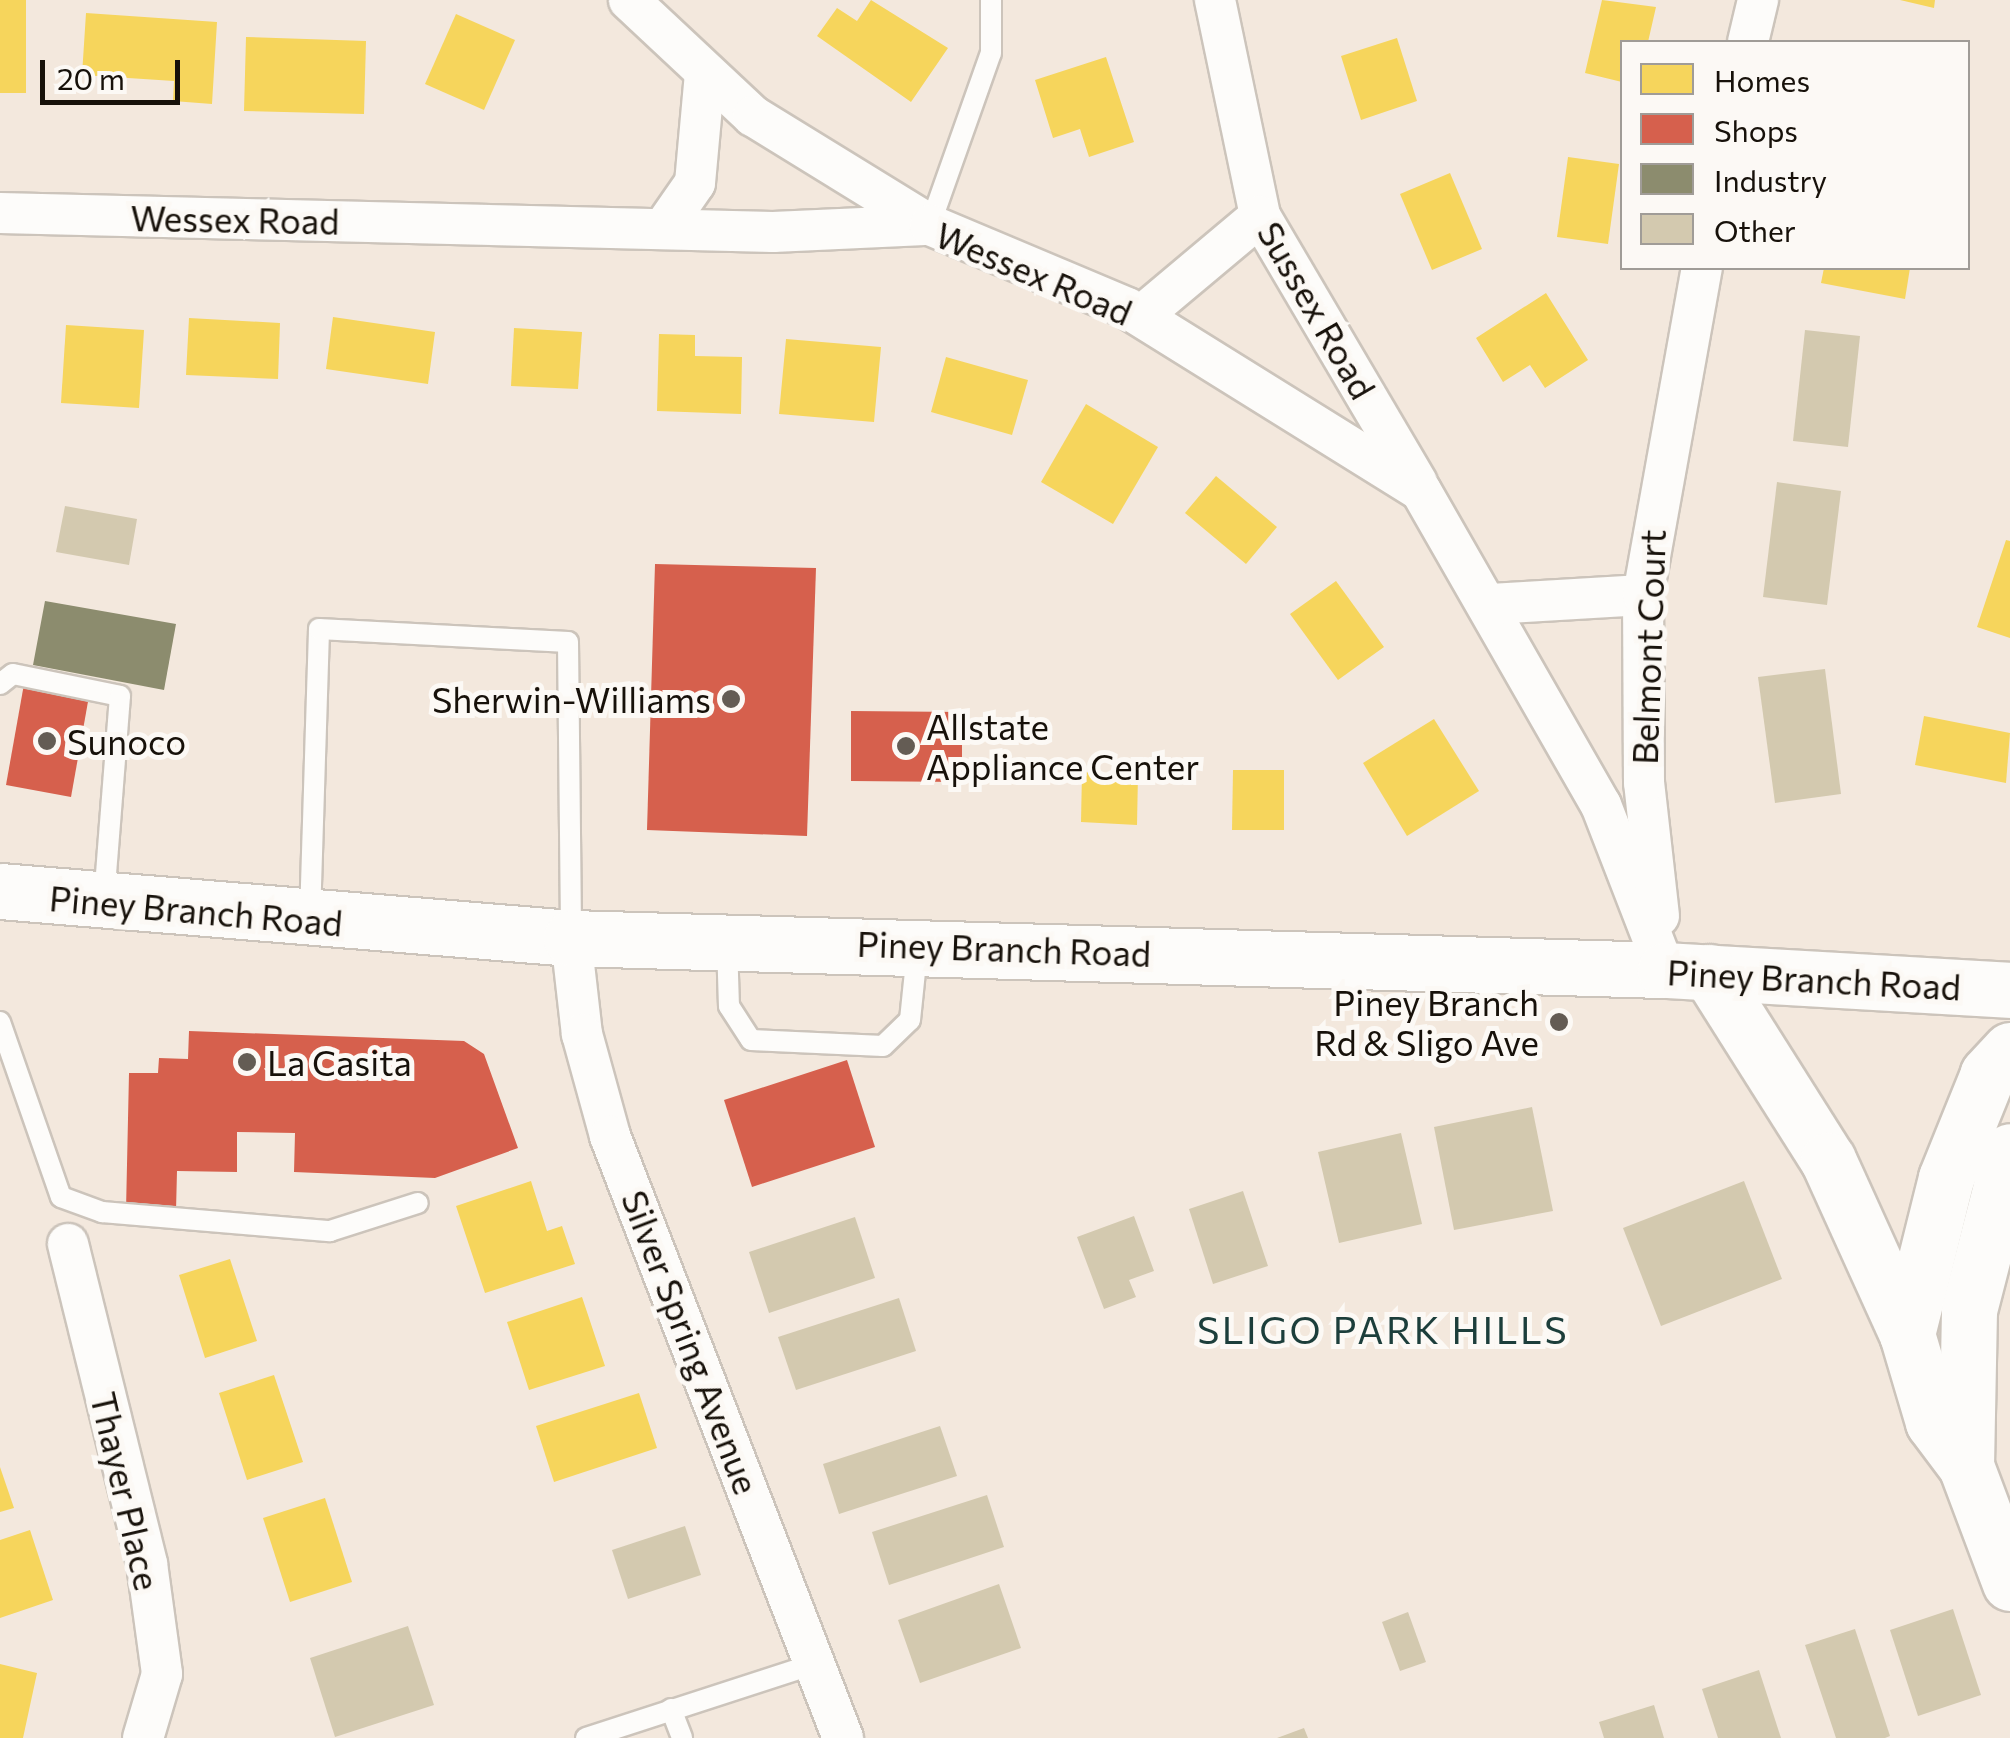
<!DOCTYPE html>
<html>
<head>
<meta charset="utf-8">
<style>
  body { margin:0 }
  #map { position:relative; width:2010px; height:1738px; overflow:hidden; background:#f3e8dd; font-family:Commissioner,sans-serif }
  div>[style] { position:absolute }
  .homes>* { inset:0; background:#f6d55c }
  .shops>* { inset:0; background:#d6604d }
  .industry>* { inset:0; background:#8c8c6e }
  .building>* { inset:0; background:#d3c9af }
  .roads { filter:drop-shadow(2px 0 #ccc4bb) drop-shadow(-2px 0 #ccc4bb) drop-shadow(0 2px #ccc4bb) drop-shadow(0 -2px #ccc4bb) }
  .lane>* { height:20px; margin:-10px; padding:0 10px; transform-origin:10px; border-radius:10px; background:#fdfcfa }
  .street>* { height:40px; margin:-20px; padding:0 20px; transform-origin:20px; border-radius:20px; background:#fdfcfa }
  .secondary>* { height:55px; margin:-27.5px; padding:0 27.5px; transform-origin:27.5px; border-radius:27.5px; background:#fdfcfa }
  .dots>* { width:28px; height:28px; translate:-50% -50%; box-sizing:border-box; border:5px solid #fcf9f5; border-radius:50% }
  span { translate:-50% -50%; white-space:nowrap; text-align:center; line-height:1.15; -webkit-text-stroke:10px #fcf9f5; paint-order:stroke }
  .street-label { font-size:35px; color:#17110a }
  .poi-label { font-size:35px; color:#17110a }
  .right { translate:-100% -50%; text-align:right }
  .left { translate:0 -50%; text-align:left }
  .neighbourhood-label { font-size:38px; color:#1c3e3b; letter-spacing:2.5px }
  .legend { position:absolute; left:1620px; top:40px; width:350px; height:230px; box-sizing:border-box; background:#fcf9f5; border:2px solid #a09c97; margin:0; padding:12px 18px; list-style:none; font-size:30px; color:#17110a }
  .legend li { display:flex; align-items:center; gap:20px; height:50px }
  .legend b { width:50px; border:2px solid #a09c97 }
  .scale { position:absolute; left:40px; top:60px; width:140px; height:45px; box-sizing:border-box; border:5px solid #17110a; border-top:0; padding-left:12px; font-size:30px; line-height:35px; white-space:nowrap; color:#17110a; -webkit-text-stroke:8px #fcf9f5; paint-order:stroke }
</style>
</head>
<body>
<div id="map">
  <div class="homes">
    <div style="clip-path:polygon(0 0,26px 0,26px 93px,0 93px)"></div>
    <div style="clip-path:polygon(871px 0,948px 48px,911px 102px,817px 36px,837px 8px,857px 21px)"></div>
    <div style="clip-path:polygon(1602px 0,1656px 7px,1648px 42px,1622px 42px,1622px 82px,1585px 73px)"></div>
    <div style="clip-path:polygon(1900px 0,1935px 0,1934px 8px)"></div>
    <div style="clip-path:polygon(86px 13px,217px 22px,212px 104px,173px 101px,174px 81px,82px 75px)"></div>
    <div style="clip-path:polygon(456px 14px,515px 40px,484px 110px,425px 84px)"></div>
    <div style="clip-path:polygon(246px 37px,366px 41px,364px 114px,244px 111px)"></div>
    <div style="clip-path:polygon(1397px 38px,1417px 101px,1361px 120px,1341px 56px)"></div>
    <div style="clip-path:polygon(1106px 57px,1134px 142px,1089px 157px,1080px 129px,1053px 138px,1035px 80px)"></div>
    <div style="clip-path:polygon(1568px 157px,1619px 164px,1608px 244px,1557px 237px)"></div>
    <div style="clip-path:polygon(1450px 173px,1482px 249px,1432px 270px,1400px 194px)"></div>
    <div style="clip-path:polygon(1824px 268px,1910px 268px,1905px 299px,1821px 283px)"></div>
    <div style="clip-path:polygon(1546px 293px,1588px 360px,1545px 388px,1530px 365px,1503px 382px,1476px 338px)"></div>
    <div style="clip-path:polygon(333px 317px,435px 332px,428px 384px,326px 369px)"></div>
    <div style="clip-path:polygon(189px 318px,280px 323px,278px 379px,186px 375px)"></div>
    <div style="clip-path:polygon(66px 325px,144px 330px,139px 408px,61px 403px)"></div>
    <div style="clip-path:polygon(514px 328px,582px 332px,578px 389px,511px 386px)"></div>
    <div style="clip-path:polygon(659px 334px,695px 335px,695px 356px,742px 357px,741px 414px,657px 411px)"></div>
    <div style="clip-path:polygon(786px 339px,881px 347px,874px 422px,779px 414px)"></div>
    <div style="clip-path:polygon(946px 357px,1028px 380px,1012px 435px,931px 412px)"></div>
    <div style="clip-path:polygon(1086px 404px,1158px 447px,1113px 524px,1041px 482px)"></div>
    <div style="clip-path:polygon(1216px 476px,1277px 527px,1246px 564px,1185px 513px)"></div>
    <div style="clip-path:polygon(2006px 540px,2010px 541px,2010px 638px,1977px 627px)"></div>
    <div style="clip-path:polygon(1336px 581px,1384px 647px,1338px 680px,1290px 614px)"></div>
    <div style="clip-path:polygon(1924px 716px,2010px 733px,2006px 783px,1915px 765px)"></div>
    <div style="clip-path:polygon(1434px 719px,1479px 791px,1407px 836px,1363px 763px)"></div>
    <div style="clip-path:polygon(1233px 770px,1284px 770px,1284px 830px,1232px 830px)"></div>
    <div style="clip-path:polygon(1082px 772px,1138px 774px,1137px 825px,1081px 822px)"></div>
    <div style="clip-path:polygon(531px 1181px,547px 1231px,562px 1226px,575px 1264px,485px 1293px,456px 1206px)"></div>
    <div style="clip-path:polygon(230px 1259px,257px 1341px,205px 1358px,179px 1275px)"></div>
    <div style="clip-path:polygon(582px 1297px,605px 1366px,529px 1390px,507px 1322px)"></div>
    <div style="clip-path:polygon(274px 1375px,303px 1462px,247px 1480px,219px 1393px)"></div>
    <div style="clip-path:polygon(639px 1393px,657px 1448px,554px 1482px,536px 1426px)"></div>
    <div style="clip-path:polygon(0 1467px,14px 1508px,0 1512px)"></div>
    <div style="clip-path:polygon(325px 1498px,352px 1582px,290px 1602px,263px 1518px)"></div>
    <div style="clip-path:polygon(30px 1530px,53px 1600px,0 1618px,0 1540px)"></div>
    <div style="clip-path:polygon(0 1664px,37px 1673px,23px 1738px,0 1738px)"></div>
  </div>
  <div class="shops">
    <div style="clip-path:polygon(655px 564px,816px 568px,807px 836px,647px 830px)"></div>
    <div style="clip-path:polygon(24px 684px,89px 696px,71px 797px,6px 785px)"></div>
    <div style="clip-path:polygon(851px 711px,962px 712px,962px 782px,851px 781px)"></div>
    <div style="clip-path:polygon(189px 1031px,464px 1041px,484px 1054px,518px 1148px,435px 1178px,294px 1172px,295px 1133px,237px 1132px,237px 1172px,177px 1171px,176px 1211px,126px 1210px,129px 1073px,158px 1073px,159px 1058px,188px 1059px)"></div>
    <div style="clip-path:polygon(847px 1060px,875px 1147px,752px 1187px,724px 1100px)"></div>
  </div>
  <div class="industry">
    <div style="clip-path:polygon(45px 601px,176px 624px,164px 690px,33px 665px)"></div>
  </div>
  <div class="building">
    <div style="clip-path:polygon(1805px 330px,1860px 336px,1848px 447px,1793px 441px)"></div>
    <div style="clip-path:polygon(1777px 482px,1841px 491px,1827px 605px,1763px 597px)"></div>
    <div style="clip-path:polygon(65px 506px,137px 519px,129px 565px,56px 552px)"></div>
    <div style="clip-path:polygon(1825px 669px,1841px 794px,1775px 803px,1758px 677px)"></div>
    <div style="clip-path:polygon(1532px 1107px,1553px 1211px,1454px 1230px,1434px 1127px)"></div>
    <div style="clip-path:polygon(1401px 1133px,1422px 1224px,1339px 1243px,1318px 1152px)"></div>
    <div style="clip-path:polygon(1744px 1181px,1782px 1279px,1661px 1326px,1623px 1228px)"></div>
    <div style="clip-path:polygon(1243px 1191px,1268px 1266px,1213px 1284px,1189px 1209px)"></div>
    <div style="clip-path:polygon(1134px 1216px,1154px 1271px,1129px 1280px,1136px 1297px,1104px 1309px,1077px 1237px)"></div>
    <div style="clip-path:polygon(855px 1217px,875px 1278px,769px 1313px,749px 1252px)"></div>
    <div style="clip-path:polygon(899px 1298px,916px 1351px,796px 1390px,778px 1337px)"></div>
    <div style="clip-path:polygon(940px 1426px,957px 1476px,839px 1514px,823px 1464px)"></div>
    <div style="clip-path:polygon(987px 1495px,1004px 1547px,889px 1585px,872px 1532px)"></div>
    <div style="clip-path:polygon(685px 1526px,701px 1575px,628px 1599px,612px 1550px)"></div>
    <div style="clip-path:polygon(999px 1584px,1021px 1648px,920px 1683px,898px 1620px)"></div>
    <div style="clip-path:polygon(1953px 1609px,1981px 1695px,1918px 1716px,1890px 1630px)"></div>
    <div style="clip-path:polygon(1408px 1612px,1426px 1662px,1400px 1671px,1382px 1622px)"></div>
    <div style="clip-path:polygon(408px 1626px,434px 1705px,335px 1737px,310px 1658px)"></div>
    <div style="clip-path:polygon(1855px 1629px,1890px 1736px,1885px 1738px,1836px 1738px,1805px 1645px)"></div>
    <div style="clip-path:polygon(1759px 1670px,1781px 1738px,1718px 1738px,1702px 1689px)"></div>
    <div style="clip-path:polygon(1654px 1705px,1664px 1738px,1604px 1738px,1599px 1722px)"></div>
    <div style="clip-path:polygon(1304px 1728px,1308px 1738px,1277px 1738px)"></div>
  </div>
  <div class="roads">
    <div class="lane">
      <div style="left:930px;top:225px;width:182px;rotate:-70.5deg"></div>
      <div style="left:991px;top:53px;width:53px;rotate:-90deg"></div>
      <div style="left:0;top:684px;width:16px;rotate:-38deg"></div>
      <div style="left:13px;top:674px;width:109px;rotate:11.6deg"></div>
      <div style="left:120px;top:696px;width:203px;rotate:94.5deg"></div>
      <div style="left:310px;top:917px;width:288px;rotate:-88.2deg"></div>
      <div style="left:319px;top:629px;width:249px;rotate:3deg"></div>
      <div style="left:568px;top:642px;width:294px;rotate:89.4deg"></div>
      <div style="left:727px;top:943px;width:63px;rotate:88.2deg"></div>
      <div style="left:729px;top:1006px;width:40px;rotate:57.1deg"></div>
      <div style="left:751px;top:1040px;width:132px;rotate:2.6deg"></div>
      <div style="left:883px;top:1046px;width:37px;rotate:-44deg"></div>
      <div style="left:910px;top:1020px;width:68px;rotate:-84.1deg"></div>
      <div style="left:0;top:1022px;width:185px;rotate:70.8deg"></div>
      <div style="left:61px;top:1197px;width:44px;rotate:20.1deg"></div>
      <div style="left:102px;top:1212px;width:229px;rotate:4.8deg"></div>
      <div style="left:330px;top:1231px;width:92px;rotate:-17.7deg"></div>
      <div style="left:671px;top:1709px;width:31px;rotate:69deg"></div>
      <div style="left:586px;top:1738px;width:243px;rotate:-18deg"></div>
    </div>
    <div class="street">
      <div style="left:629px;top:0;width:170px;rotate:43.1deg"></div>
      <div style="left:753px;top:116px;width:208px;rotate:31.6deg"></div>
      <div style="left:1215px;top:0;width:221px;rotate:78.2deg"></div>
      <div style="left:1260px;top:216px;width:310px;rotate:59.5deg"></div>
      <div style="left:1748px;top:42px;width:43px;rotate:-76.6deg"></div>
      <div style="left:0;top:213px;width:773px;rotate:1.41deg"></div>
      <div style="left:773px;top:232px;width:157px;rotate:-2.6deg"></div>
      <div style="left:930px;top:225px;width:214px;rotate:22.8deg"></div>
      <div style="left:1127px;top:308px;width:346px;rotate:31.9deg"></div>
      <div style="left:1421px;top:491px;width:362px;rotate:60.2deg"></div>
      <div style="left:1601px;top:805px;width:177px;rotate:68.8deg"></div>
      <div style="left:663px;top:229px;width:56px;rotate:-55.2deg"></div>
      <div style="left:695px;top:183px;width:110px;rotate:-84.8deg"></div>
      <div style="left:1141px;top:316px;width:155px;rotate:-40deg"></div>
      <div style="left:1491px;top:604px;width:152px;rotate:-3.4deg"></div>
      <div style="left:1659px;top:916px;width:134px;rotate:-96.4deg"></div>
      <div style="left:1644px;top:783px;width:188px;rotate:-90.3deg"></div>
      <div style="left:1643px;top:595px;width:332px;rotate:-79.8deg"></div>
      <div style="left:571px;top:938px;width:97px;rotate:83.5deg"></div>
      <div style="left:582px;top:1034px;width:106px;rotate:74.6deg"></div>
      <div style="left:610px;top:1136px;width:646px;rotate:68.84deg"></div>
      <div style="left:68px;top:1244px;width:330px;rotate:76.1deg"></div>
      <div style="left:147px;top:1564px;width:111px;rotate:82.2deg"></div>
      <div style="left:162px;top:1674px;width:67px;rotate:106.5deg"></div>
    </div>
    <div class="secondary">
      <div style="left:0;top:891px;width:573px;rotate:4.71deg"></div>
      <div style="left:571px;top:938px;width:1094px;rotate:1.68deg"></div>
      <div style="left:1665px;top:970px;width:346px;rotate:3.3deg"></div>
      <div style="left:1709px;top:972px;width:222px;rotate:57.7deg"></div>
      <div style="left:1828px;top:1160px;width:191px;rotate:65.6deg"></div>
      <div style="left:2010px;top:1050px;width:33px;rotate:133deg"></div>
      <div style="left:1988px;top:1074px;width:112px;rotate:112deg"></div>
      <div style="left:1946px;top:1178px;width:161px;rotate:104deg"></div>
      <div style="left:1907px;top:1334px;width:92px;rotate:73.5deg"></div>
      <div style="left:1933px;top:1422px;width:55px;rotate:53.1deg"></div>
      <div style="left:1966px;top:1466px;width:125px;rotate:69.4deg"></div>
      <div style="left:1966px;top:1466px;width:156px;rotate:-88.9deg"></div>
      <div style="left:1969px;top:1310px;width:164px;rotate:-75.5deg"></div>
    </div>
  </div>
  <div class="dots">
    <div style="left:731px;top:699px;background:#645c54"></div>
    <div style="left:47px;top:741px;background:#645c54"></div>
    <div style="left:906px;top:746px;background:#645c54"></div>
    <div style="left:1559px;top:1022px;background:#645c54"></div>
    <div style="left:247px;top:1062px;background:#645c54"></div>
  </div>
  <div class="street-label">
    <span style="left:235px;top:219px;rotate:1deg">Wessex Road</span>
    <span style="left:1034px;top:273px;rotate:23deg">Wessex Road</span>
    <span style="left:1317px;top:310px;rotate:60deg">Sussex Road</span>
    <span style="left:1648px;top:647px;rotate:-88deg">Belmont Court</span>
    <span style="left:196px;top:910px;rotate:5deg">Piney Branch Road</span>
    <span style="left:1004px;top:948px;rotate:2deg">Piney Branch Road</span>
    <span style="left:1814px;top:979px;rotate:3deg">Piney Branch Road</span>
    <span style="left:691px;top:1342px;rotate:69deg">Silver Spring Avenue</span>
    <span style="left:126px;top:1491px;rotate:77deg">Thayer Place</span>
  </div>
  <div class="poi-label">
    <span class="right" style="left:711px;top:699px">Sherwin-Williams</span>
    <span class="left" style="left:926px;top:746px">Allstate<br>Appliance Center</span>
    <span class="left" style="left:67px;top:741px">Sunoco</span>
    <span class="right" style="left:1539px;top:1022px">Piney Branch<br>Rd &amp; Sligo Ave</span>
    <span class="left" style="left:267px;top:1062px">La Casita</span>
  </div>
  <div class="neighbourhood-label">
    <span style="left:1383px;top:1329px">SLIGO PARK HILLS</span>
  </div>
  <ul class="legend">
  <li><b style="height:28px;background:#f6d55c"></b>Homes</li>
  <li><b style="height:28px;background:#d6604d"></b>Shops</li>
  <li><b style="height:28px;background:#8c8c6e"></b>Industry</li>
  <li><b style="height:28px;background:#d3c9af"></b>Other</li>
  </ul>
  <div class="scale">20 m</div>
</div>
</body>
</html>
